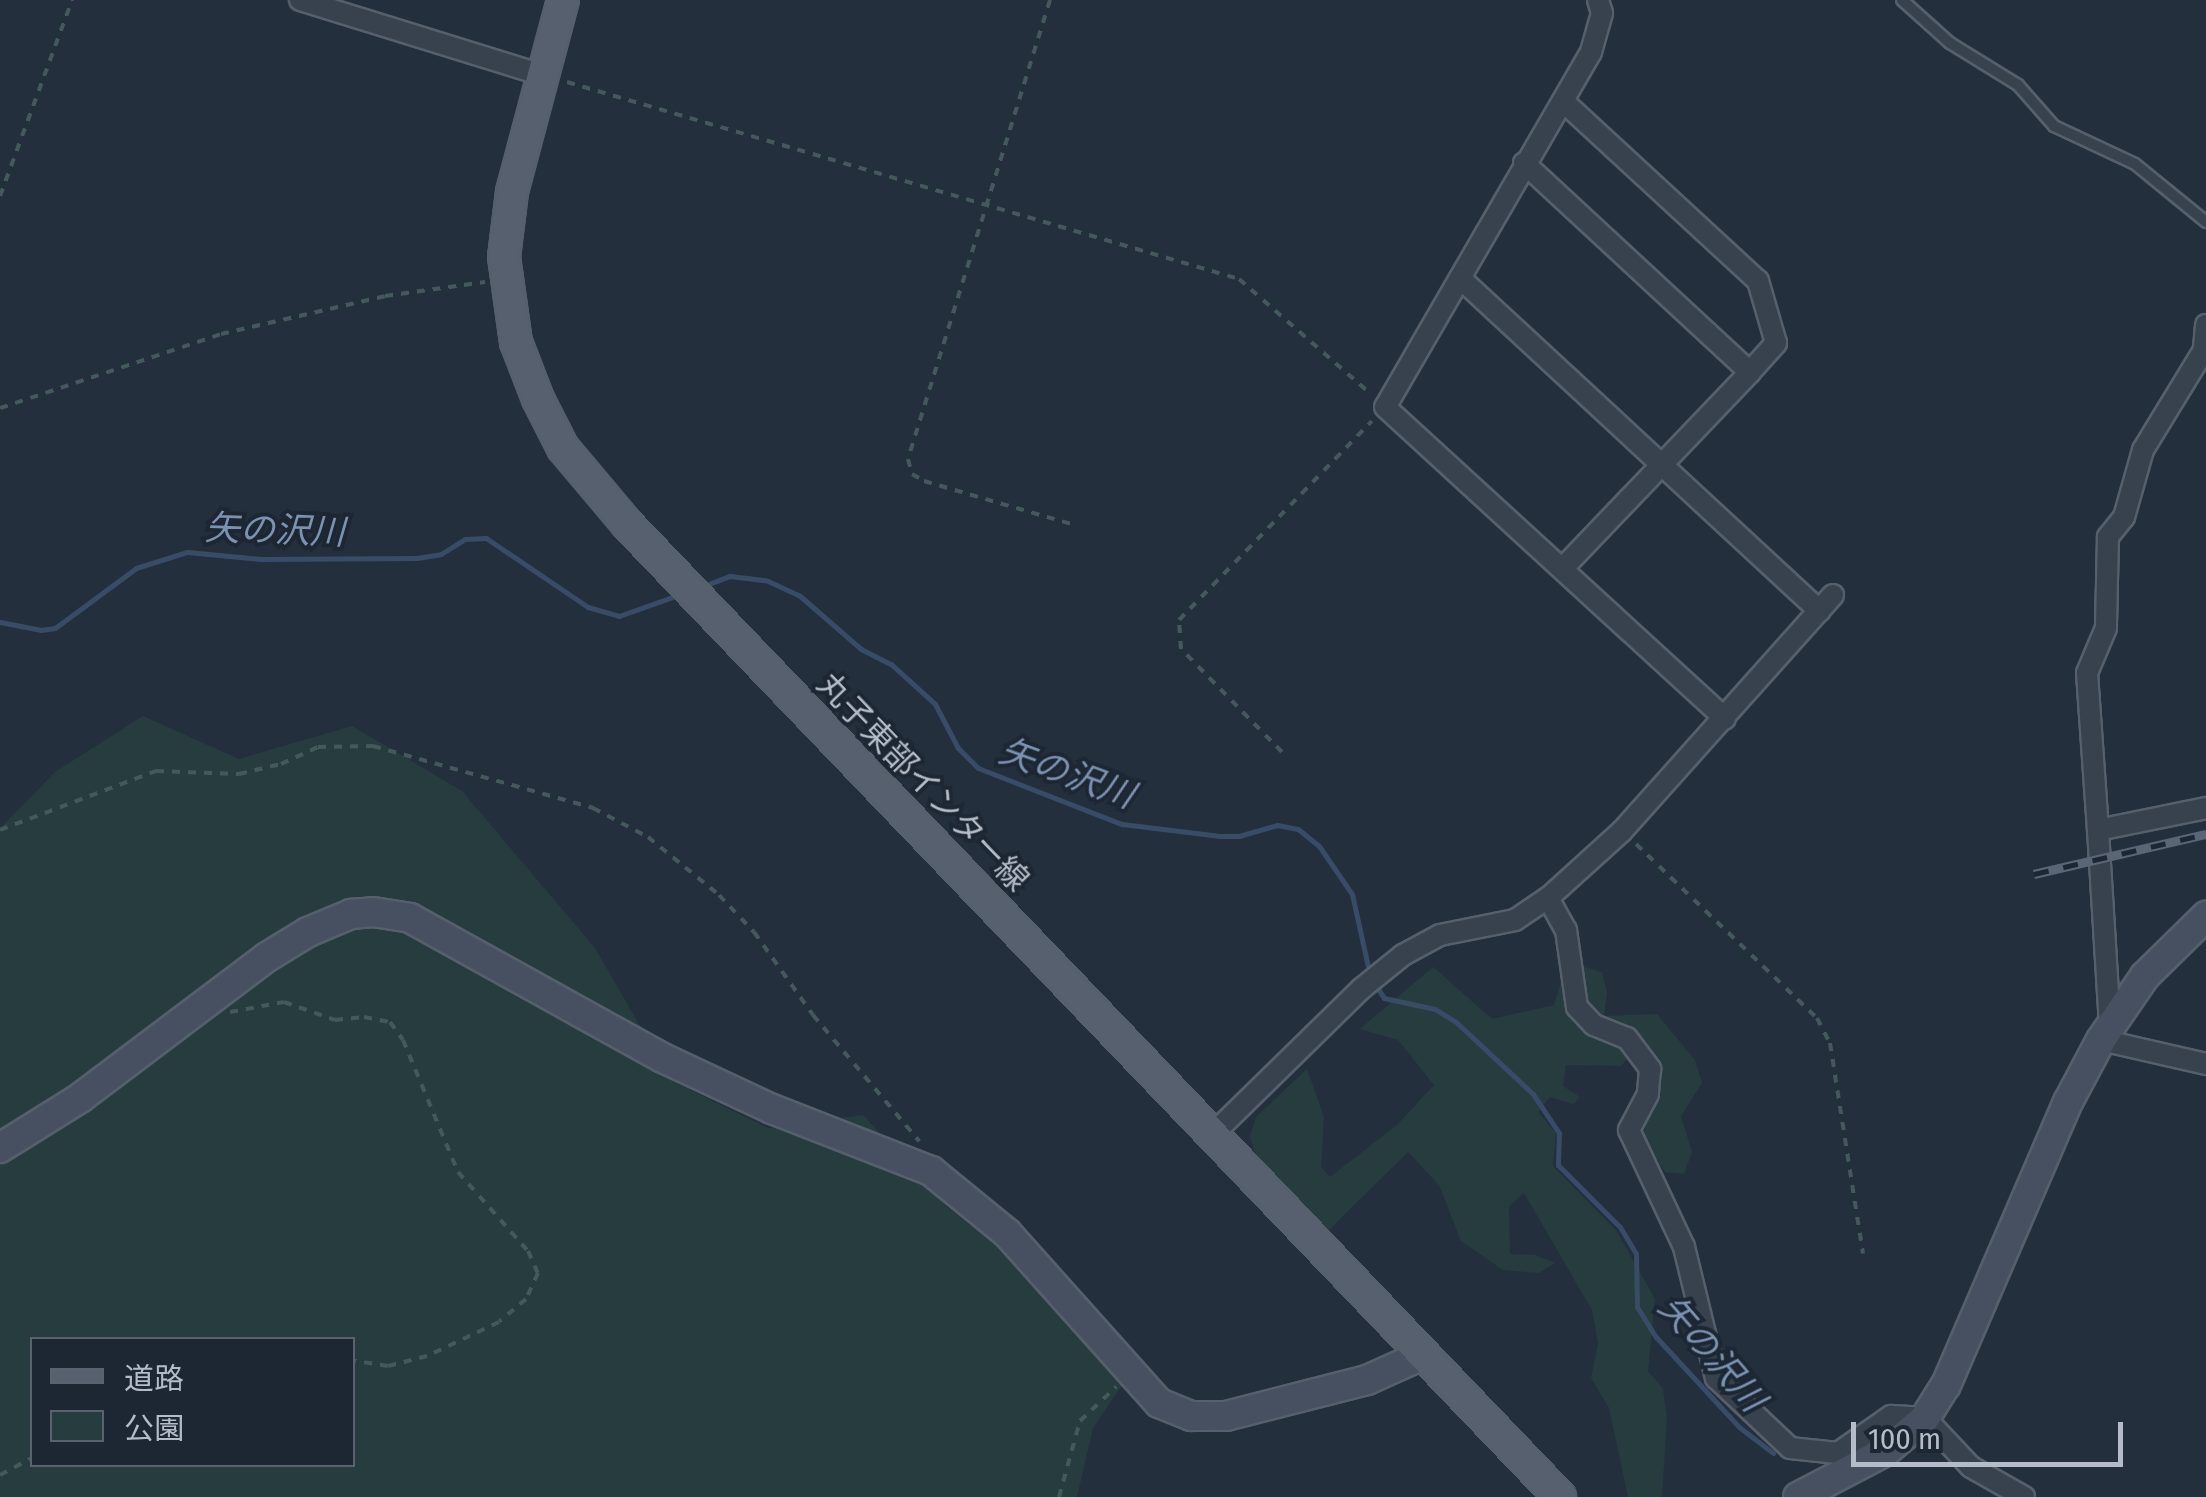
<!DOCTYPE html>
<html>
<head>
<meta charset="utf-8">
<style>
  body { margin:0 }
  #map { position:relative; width:2206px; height:1497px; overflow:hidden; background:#242f3e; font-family:"Fira Sans Condensed","Noto Sans JP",sans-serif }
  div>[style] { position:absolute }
  .green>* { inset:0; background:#263c3f }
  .stream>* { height:5px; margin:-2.5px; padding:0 2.5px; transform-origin:2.5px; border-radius:2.5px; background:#394c67 }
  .path>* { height:4px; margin-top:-2px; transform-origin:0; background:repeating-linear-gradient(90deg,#44595c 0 8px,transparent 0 16px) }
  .roads { filter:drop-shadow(2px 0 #565f6c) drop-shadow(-2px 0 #565f6c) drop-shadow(0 2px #565f6c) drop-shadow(0 -2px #565f6c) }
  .lane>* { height:10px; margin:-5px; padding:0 5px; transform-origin:5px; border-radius:5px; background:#38414e }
  .street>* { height:20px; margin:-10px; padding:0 10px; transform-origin:10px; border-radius:10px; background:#38414e }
  .secondary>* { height:28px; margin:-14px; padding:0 14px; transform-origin:14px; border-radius:14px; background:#465061 }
  .primary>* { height:30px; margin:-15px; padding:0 15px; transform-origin:15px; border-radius:15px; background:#56606e }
  .rail>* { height:9px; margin-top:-4.5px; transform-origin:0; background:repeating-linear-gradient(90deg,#1d2633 0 15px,#5a6575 0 30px); box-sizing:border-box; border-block:2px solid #5a6575 }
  span { translate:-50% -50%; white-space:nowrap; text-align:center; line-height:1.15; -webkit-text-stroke:8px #1d2633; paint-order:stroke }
  .street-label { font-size:32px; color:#b4bcc9 }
  .water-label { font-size:35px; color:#7c92b1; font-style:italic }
  .legend { position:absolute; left:30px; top:1337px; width:325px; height:130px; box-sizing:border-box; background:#1d2633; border:2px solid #59626f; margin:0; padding:12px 18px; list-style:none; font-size:30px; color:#b4bcc9 }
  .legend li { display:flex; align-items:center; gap:20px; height:50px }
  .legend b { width:50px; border:2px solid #59626f }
  .scale { position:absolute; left:1851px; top:1422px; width:272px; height:45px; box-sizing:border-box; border:5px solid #b4bcc9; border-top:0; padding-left:12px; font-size:30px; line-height:35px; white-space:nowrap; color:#b4bcc9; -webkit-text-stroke:8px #1d2633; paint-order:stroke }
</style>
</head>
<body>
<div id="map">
  <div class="green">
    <div style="clip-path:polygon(evenodd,143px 716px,239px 759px,352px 726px,462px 791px,595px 948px,672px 1081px,768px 1128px,863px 1115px,946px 1206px,1007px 1254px,1130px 1373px,1093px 1428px,1077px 1497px,0 1497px,0 828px,55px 772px,143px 716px,32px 1340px,352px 1340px,352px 1464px,32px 1464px,32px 1340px)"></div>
    <div style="clip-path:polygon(1567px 962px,1602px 972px,1607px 993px,1604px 1016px,1657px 1014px,1695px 1060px,1702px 1083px,1681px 1116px,1692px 1152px,1684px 1174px,1665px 1172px,1643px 1136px,1660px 1059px,1634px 1050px,1621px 1066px,1566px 1065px,1563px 1086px,1580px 1097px,1573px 1104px,1550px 1097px,1538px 1112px,1556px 1133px,1553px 1166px,1616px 1230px,1655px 1299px,1648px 1371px,1663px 1389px,1667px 1419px,1662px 1497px,1628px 1497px,1609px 1408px,1591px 1378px,1598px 1343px,1592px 1310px,1524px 1193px,1509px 1206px,1510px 1254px,1535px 1255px,1555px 1263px,1539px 1273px,1503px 1270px,1461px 1241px,1439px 1185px,1408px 1152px,1327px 1232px,1255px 1155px,1250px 1136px,1256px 1117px,1307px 1069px,1324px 1117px,1321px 1167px,1330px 1177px,1397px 1125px,1434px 1085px,1398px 1040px,1360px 1029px,1433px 967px,1492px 1019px,1554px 1005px)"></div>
  </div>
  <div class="stream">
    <div style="left:701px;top:587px;width:31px;rotate:-21deg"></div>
    <div style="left:730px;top:576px;width:38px;rotate:7deg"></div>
    <div style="left:768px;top:581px;width:35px;rotate:25deg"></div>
    <div style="left:800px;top:596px;width:81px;rotate:41deg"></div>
    <div style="left:861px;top:649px;width:34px;rotate:27deg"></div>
    <div style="left:891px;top:664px;width:59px;rotate:42.3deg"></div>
    <div style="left:935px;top:704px;width:50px;rotate:62.4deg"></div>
    <div style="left:958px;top:748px;width:28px;rotate:45deg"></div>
    <div style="left:978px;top:768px;width:155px;rotate:21.3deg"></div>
    <div style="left:1122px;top:824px;width:99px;rotate:7deg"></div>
    <div style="left:1220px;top:836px;width:19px"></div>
    <div style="left:1239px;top:836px;width:40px;rotate:-16deg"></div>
    <div style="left:1277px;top:825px;width:21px;rotate:11deg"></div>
    <div style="left:1298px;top:829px;width:27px;rotate:39deg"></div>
    <div style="left:1319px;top:846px;width:58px;rotate:55.5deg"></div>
    <div style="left:1352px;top:894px;width:84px;rotate:77.6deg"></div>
    <div style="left:0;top:622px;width:42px;rotate:11deg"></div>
    <div style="left:41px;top:630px;width:14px;rotate:-8deg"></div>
    <div style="left:55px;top:628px;width:101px;rotate:-36.5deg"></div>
    <div style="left:136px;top:568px;width:53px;rotate:-17.4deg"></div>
    <div style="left:187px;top:552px;width:74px;rotate:5.4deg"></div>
    <div style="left:261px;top:559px;width:156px;rotate:-0.4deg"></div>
    <div style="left:417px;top:558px;width:24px;rotate:-9deg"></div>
    <div style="left:441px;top:554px;width:28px;rotate:-32deg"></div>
    <div style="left:465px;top:539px;width:21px;rotate:-3deg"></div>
    <div style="left:486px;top:538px;width:123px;rotate:34.1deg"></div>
    <div style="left:588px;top:607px;width:32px;rotate:16deg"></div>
    <div style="left:619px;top:616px;width:66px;rotate:-19.5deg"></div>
    <div style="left:1376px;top:986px;width:14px;rotate:56deg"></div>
    <div style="left:1384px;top:998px;width:52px;rotate:12.2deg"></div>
    <div style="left:1435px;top:1009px;width:25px;rotate:32deg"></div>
    <div style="left:1456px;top:1022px;width:105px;rotate:43.1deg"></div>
    <div style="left:1533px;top:1094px;width:47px;rotate:56.3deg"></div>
    <div style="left:1559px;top:1133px;width:32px;rotate:92deg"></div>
    <div style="left:1558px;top:1165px;width:88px;rotate:45deg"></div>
    <div style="left:1620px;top:1227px;width:31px;rotate:59deg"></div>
    <div style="left:1636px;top:1254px;width:53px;rotate:88.9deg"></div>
    <div style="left:1637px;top:1307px;width:36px;rotate:58deg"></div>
    <div style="left:1656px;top:1337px;width:122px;rotate:47.3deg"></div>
    <div style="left:1739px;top:1427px;width:43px;rotate:37.4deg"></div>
  </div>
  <div class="path">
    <div style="left:1050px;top:0;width:480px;rotate:107.2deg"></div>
    <div style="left:908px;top:459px;width:16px;rotate:75deg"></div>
    <div style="left:912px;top:474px;width:14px;rotate:30deg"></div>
    <div style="left:924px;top:481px;width:153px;rotate:16.3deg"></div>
    <div style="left:567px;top:82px;width:700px;rotate:16.34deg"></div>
    <div style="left:1239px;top:279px;width:175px;rotate:41.1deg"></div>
    <div style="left:0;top:196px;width:209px;rotate:-69.8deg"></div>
    <div style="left:0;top:408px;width:233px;rotate:-18.5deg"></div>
    <div style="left:221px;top:334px;width:168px;rotate:-13deg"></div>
    <div style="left:385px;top:296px;width:101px;rotate:-8deg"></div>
    <div style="left:1282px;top:752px;width:144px;rotate:-134.4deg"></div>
    <div style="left:1181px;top:649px;width:29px;rotate:-94deg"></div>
    <div style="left:1179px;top:620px;width:277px;rotate:-45.9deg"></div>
    <div style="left:0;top:830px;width:167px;rotate:-20.7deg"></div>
    <div style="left:156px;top:771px;width:83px;rotate:2.1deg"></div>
    <div style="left:239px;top:774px;width:43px;rotate:-13.4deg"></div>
    <div style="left:281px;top:764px;width:41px;rotate:-24.7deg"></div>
    <div style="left:318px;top:747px;width:55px;rotate:-1deg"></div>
    <div style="left:373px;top:746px;width:229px;rotate:15.7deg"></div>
    <div style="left:593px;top:808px;width:62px;rotate:27.8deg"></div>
    <div style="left:648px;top:837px;width:92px;rotate:39.2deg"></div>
    <div style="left:719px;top:895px;width:51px;rotate:46.6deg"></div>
    <div style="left:754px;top:932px;width:102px;rotate:54.6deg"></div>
    <div style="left:813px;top:1015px;width:165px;rotate:49.9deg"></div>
    <div style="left:1636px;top:844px;width:251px;rotate:43.9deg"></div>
    <div style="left:1817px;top:1018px;width:28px;rotate:63deg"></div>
    <div style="left:1830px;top:1043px;width:213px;rotate:81.1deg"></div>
    <div style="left:230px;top:1012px;width:55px;rotate:-10.5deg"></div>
    <div style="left:284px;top:1002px;width:54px;rotate:19.4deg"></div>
    <div style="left:335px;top:1020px;width:29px;rotate:-6deg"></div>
    <div style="left:364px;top:1017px;width:26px;rotate:11deg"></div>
    <div style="left:390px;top:1022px;width:22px;rotate:54deg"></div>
    <div style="left:403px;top:1040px;width:143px;rotate:67.4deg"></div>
    <div style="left:458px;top:1172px;width:106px;rotate:48.5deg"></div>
    <div style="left:528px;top:1251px;width:24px;rotate:66deg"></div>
    <div style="left:538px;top:1273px;width:29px;rotate:115deg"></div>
    <div style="left:526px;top:1299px;width:35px;rotate:140deg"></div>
    <div style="left:499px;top:1322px;width:80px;rotate:154.7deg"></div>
    <div style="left:427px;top:1356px;width:40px;rotate:165.6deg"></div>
    <div style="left:388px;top:1366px;width:36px;rotate:-171deg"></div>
    <div style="left:0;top:1475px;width:36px;rotate:-28deg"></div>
    <div style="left:1059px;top:1497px;width:79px;rotate:-74.6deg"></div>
    <div style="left:1080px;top:1421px;width:50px;rotate:-43.4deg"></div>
  </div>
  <div class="roads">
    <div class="lane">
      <div style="left:1902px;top:0;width:64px;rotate:41.9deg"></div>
      <div style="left:1950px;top:43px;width:80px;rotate:31.7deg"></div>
      <div style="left:2018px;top:85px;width:55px;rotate:48.7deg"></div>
      <div style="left:2054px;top:126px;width:89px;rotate:25.1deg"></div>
      <div style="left:2135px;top:164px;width:92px;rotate:39.2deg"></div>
    </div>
    <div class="street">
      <div style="left:300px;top:0;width:253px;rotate:17.2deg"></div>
      <div style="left:1598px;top:0;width:14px;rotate:73deg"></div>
      <div style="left:1602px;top:13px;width:41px;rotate:105.8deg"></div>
      <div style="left:1591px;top:52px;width:410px;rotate:120.1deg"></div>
      <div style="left:1385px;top:407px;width:461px;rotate:42.5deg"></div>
      <div style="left:1524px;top:163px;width:308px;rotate:42.8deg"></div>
      <div style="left:1750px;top:372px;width:39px;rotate:-48deg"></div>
      <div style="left:1776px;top:343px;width:65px;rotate:-106.2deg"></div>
      <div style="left:1758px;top:281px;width:265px;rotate:-137.3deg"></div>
      <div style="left:1460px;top:278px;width:490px;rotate:42.8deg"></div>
      <div style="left:2206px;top:325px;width:25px;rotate:95deg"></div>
      <div style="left:2204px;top:350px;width:117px;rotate:121.4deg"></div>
      <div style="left:2143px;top:450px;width:70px;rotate:105.8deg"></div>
      <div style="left:2124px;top:517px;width:26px;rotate:129deg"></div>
      <div style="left:2108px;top:537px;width:91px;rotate:91.3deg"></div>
      <div style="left:2106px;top:628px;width:49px;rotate:112.9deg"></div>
      <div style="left:2087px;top:673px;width:157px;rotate:86deg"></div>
      <div style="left:2098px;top:830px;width:110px;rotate:-11.5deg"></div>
      <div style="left:1563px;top:568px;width:271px;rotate:-46.3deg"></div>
      <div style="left:1833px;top:595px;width:317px;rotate:131.8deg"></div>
      <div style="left:1622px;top:831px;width:100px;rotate:137.8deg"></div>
      <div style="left:1548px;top:898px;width:37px;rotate:61deg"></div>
      <div style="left:1566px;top:930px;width:78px;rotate:81.9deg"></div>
      <div style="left:1577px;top:1007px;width:25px;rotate:47deg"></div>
      <div style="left:1594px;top:1025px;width:35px;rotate:22deg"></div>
      <div style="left:1627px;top:1038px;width:39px;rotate:53deg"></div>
      <div style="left:1650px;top:1069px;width:25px;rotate:95deg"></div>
      <div style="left:1648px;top:1094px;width:41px;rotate:117.8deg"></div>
      <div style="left:1629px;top:1130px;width:129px;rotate:64.8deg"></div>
      <div style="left:1684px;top:1247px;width:135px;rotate:76.3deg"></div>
      <div style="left:1716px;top:1378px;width:102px;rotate:43.4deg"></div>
      <div style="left:1790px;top:1448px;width:48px;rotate:5.9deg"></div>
      <div style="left:1838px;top:1453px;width:65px;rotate:-34.9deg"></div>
      <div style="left:1891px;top:1416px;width:34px;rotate:3deg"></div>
      <div style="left:1925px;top:1418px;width:67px;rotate:46.8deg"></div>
      <div style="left:1971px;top:1467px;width:61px;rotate:29.5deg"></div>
      <div style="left:2098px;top:830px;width:195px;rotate:86.5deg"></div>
      <div style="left:2101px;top:1040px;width:108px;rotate:12.9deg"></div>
      <div style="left:1213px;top:1134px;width:207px;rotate:-44.4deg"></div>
      <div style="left:1361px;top:989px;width:54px;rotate:-39deg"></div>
      <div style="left:1403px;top:955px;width:42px;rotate:-28.4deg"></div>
      <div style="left:1440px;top:935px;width:76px;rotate:-11.3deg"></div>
      <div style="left:1515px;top:920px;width:40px;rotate:-34deg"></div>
    </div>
    <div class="secondary">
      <div style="left:0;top:1148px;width:94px;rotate:-32deg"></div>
      <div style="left:80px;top:1098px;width:234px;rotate:-37deg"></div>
      <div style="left:267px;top:957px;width:48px;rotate:-31.4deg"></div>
      <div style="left:308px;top:932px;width:47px;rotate:-22.7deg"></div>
      <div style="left:351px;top:914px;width:22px;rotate:-5deg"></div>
      <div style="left:373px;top:912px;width:37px;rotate:9deg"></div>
      <div style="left:410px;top:918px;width:289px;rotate:29deg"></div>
      <div style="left:663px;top:1058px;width:120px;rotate:25.1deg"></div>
      <div style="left:772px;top:1109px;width:171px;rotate:21.3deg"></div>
      <div style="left:931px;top:1171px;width:98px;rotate:39.2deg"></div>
      <div style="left:1007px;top:1233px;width:228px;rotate:48.2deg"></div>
      <div style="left:1159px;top:1403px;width:35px;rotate:22deg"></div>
      <div style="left:1191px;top:1416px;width:35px"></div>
      <div style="left:1226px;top:1416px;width:146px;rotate:-14.3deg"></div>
      <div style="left:1367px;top:1380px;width:61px;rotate:-24.1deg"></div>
      <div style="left:1798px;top:1497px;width:99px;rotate:-27.6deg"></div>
      <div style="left:1886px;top:1451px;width:51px;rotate:-40.2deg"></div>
      <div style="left:1925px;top:1418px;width:39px;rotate:-58deg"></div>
      <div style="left:1946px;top:1385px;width:308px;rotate:-66.7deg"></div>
      <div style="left:2068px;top:1102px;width:70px;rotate:-62deg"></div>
      <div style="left:2101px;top:1040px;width:78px;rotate:-55.5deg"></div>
      <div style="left:2145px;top:976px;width:86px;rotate:-44.5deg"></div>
    </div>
    <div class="primary">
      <div style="left:563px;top:0;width:199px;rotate:104.9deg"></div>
      <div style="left:512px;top:192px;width:65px;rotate:97deg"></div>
      <div style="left:504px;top:257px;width:86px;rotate:82deg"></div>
      <div style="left:516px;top:342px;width:61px;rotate:68.9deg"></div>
      <div style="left:538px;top:399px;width:55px;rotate:63deg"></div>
      <div style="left:563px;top:448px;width:99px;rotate:49.9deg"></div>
      <div style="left:627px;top:524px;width:1348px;rotate:46.2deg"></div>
    </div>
  </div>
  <div class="rail">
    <div style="left:2034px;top:874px;width:177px;rotate:-13.1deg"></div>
  </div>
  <div class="street-label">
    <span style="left:923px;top:782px;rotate:46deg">丸子東部インター線</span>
  </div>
  <div class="water-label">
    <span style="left:275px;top:530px;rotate:2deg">矢の沢川</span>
    <span style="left:1067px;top:773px;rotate:20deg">矢の沢川</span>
    <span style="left:1712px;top:1353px;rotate:49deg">矢の沢川</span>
  </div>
  <ul class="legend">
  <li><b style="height:12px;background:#56606e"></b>道路</li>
  <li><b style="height:28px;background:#263c3f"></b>公園</li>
  </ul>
  <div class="scale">100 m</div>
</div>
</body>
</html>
